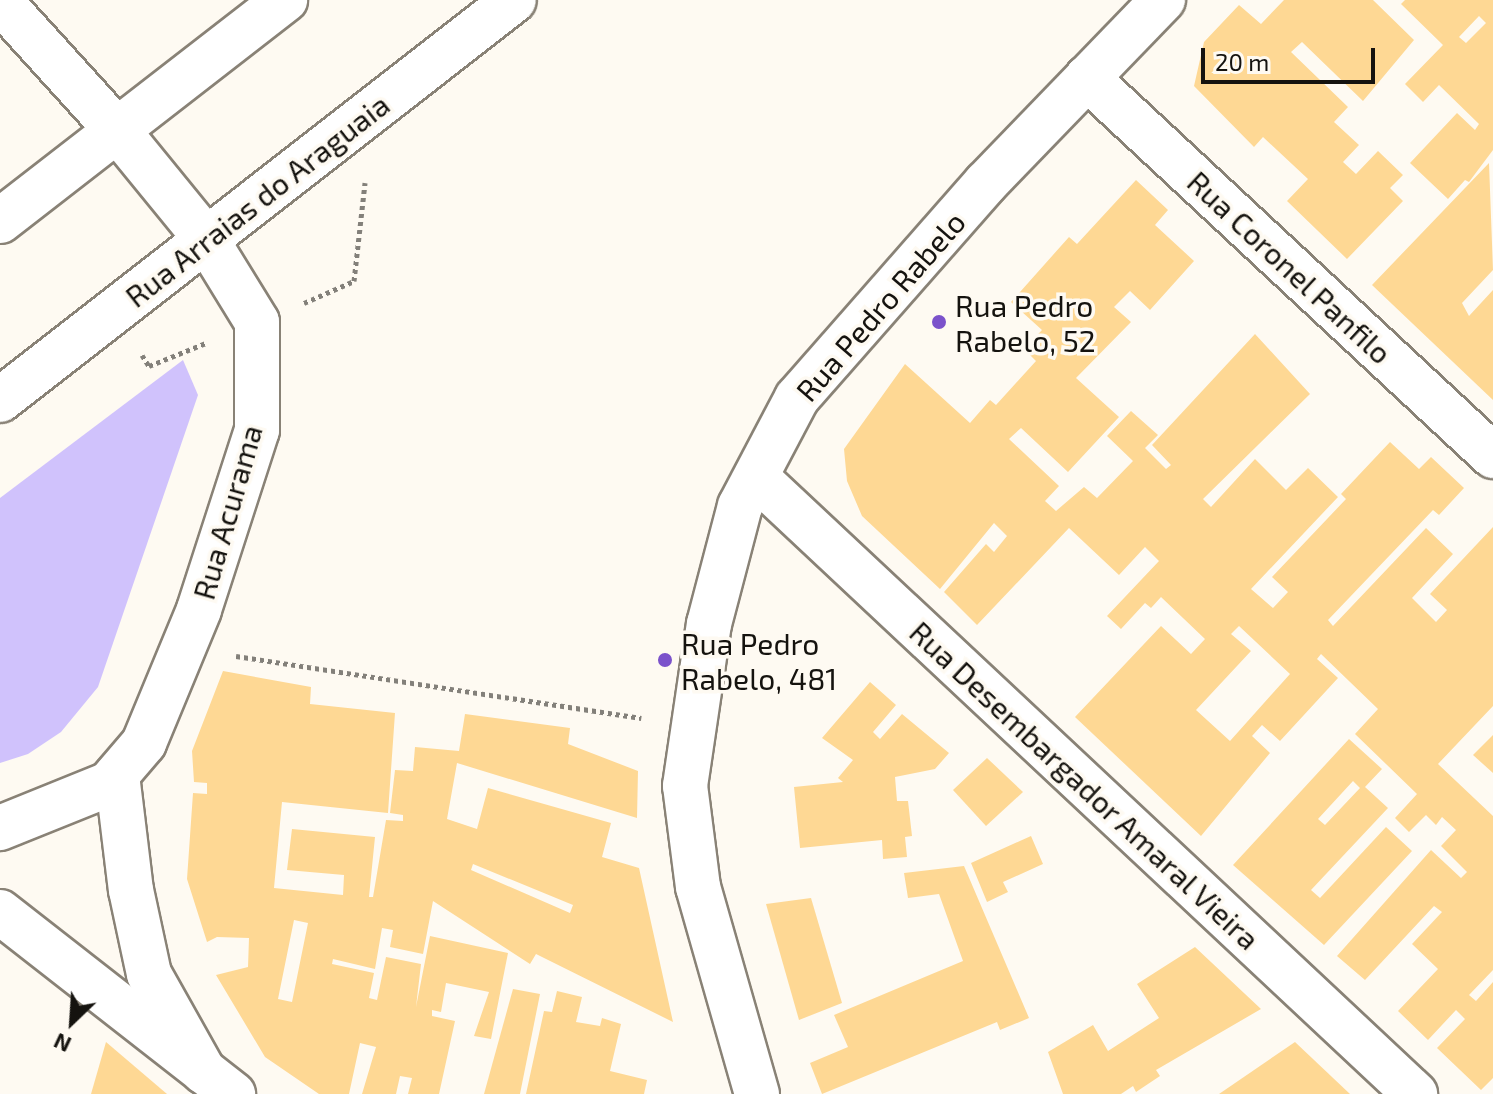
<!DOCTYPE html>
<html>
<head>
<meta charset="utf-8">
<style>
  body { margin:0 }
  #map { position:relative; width:1493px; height:1094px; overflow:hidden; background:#fefaf2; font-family:"Exo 2",sans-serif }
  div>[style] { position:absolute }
  .green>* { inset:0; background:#d0c2fc }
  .building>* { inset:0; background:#fed894 }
  .path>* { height:5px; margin-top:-2.5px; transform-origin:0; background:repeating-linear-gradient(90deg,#83807a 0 4px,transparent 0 8px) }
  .roads { filter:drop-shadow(2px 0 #898276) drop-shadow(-2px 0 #898276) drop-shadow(0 2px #898276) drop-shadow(0 -2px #898276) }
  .minor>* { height:44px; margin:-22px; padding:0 22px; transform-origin:22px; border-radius:22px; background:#fff }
  .secondary>* { height:44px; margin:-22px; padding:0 22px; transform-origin:22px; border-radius:22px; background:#fff }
  .dots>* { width:22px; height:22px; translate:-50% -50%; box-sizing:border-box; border:4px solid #fefaf2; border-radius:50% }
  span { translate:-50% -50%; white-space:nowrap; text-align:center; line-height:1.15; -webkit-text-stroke:7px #fefaf2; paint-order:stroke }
  .street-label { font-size:30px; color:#15130f }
  .poi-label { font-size:30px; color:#15130f }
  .left { translate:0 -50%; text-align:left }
  .north { position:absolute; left:32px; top:982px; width:80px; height:80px; -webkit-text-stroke:6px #fefaf2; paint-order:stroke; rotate:205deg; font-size:22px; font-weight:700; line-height:32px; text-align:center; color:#15130f }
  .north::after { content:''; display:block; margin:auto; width:28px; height:36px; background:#15130f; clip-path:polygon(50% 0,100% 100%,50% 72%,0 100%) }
  .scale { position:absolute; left:1201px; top:48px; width:174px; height:36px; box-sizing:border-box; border:4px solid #15130f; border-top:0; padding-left:10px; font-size:24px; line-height:28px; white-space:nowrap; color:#15130f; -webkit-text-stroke:6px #fefaf2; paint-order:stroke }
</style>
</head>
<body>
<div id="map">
  <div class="green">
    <div style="clip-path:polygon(183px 360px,198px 395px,98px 687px,61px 732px,28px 754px,0 763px,0 498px)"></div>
  </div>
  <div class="building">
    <div style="clip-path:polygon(1284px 0,1373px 0,1414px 40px,1363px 101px,1302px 42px,1291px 52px,1348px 107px,1334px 122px,1359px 145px,1343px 162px,1356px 174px,1378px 151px,1403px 175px,1390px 188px,1403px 201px,1347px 259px,1287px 201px,1308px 179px,1263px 137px,1254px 147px,1194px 86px,1204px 42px,1239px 5px,1261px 24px)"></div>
    <div style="clip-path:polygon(evenodd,1405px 0,1493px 0,1493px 150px,1469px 182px,1465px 180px,1448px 199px,1410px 163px,1457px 113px,1475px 130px,1479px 124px,1439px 85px,1423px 102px,1405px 84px,1443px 45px,1401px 4px,1405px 0,1479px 16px,1486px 23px,1466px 43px,1459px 37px,1479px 16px)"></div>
    <div style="clip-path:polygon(1489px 163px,1493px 270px,1462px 303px,1469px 316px,1493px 290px,1493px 400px,1372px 285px)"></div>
    <div style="clip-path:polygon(evenodd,1136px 180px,1168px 210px,1155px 225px,1194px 261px,1150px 310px,1130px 291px,1114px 307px,1131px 322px,1076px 378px,1119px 417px,1068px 472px,1021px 428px,1009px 439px,1059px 486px,1045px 501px,1056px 511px,1084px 487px,1097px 498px,1133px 461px,1107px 436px,1131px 411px,1158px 435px,1145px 448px,1166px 469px,1171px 465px,1152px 445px,1255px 334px,1310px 394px,1203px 499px,1211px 507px,1255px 459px,1286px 490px,1308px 468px,1338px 497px,1251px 589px,1273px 608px,1288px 592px,1272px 577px,1346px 499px,1341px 494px,1390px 442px,1419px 469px,1431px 457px,1464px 488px,1439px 515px,1433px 510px,1328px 620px,1333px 626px,1426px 528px,1453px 554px,1412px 598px,1436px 622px,1447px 610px,1430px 594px,1493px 527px,1493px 706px,1438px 764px,1493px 816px,1493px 970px,1469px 995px,1476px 1001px,1493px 982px,1493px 1078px,1481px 1090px,1437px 1048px,1465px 1019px,1456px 1010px,1428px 1040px,1398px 1011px,1438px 969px,1412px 944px,1442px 912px,1434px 906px,1365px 980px,1337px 956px,1431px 850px,1461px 878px,1467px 872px,1441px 846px,1456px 830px,1442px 817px,1436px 825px,1426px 815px,1409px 832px,1395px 818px,1417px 794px,1355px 734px,1378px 709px,1321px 654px,1317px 659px,1338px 678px,1280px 741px,1262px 725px,1252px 736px,1270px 753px,1201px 836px,1075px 717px,1161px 626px,1191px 654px,1205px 639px,1161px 597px,1151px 608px,1145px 603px,1121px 629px,1107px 616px,1159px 561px,1145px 547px,1119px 575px,1069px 528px,977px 625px,944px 592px,986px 544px,994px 552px,1007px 536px,994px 523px,940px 589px,862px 516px,847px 481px,844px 449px,905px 364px,970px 423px,990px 400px,996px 405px,1036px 361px,1024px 349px,1042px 330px,1011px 302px,1069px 237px,1077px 244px,1136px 180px,1239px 626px,1290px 674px,1230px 741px,1196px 710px,1251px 651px,1231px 634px,1239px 626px)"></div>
    <div style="clip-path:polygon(evenodd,223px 671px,311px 687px,310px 704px,395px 713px,388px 813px,282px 802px,274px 888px,343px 895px,344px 875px,287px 870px,292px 829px,375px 837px,369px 897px,373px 897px,386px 820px,403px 821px,403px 815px,390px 813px,395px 770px,413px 771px,415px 747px,459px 751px,465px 714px,570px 728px,568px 744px,638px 771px,637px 818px,457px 763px,447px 819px,477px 829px,488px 788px,611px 823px,602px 857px,639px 868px,673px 1022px,536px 954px,530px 964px,433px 901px,423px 954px,390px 947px,393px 930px,382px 928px,375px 969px,333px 959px,332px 964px,374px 973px,369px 998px,377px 1000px,386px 957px,421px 964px,416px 1007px,430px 936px,508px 953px,491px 1039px,474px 1036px,489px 992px,446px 983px,441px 1012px,432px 1010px,432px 1016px,455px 1021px,439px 1094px,408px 1094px,412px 1078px,400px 1076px,396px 1094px,362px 1094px,376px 1047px,360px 1043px,349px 1094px,319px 1094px,265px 1057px,216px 975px,248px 967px,249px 938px,217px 937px,207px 942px,187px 879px,193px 793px,207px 794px,207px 783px,194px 782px,192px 751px,223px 671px,473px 864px,573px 905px,570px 913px,471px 870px,473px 864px,223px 671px,294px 920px,308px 923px,292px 1002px,278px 999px,294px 920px)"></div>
    <div style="clip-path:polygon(870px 682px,896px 705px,873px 732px,880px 739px,902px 714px,949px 753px,935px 769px,895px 777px,897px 801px,908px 801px,912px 836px,905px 837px,907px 857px,883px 859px,882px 840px,800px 848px,794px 787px,843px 782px,838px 778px,853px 760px,822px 738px)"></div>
    <div style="clip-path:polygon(1493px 735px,1493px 773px,1473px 755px)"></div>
    <div style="clip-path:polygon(evenodd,1349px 739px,1382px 769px,1365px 787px,1388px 808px,1311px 890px,1320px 898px,1386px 827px,1412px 851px,1324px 945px,1233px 865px,1349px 739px,1353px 781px,1360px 788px,1325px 825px,1318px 819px,1353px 781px)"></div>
    <div style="clip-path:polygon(987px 758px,1023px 792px,986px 826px,953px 790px)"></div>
    <div style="clip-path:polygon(1031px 836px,1043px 864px,1003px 882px,1008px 892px,987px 902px,971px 863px)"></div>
    <div style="clip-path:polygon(964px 866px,1029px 1018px,1000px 1030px,997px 1022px,822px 1094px,810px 1063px,848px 1047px,834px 1015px,963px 961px,939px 894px,908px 898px,904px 873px)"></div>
    <div style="clip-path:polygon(811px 898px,842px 1003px,799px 1020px,766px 904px)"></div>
    <div style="clip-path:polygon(1195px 947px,1261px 1009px,1156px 1070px,1160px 1076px,1136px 1092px,1133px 1086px,1121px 1094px,1063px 1094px,1048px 1052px,1093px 1025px,1108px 1051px,1159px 1018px,1137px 984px)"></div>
    <div style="clip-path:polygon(513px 989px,540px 994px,520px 1094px,484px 1094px)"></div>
    <div style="clip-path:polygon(557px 991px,582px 997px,576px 1022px,600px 1026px,602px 1018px,621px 1024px,610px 1071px,647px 1080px,644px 1094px,526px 1094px,544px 1011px,552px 1012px)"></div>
    <div style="clip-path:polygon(106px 1042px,167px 1094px,91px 1094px)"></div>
    <div style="clip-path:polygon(1295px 1042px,1350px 1094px,1219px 1094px)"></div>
  </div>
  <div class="path">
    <div style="left:304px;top:303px;width:55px;rotate:-23.7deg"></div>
    <div style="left:354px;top:281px;width:99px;rotate:-83.6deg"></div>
    <div style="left:142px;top:355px;width:13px;rotate:58deg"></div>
    <div style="left:149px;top:366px;width:61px;rotate:-22deg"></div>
    <div style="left:236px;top:656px;width:410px;rotate:8.7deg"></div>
  </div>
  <div class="roads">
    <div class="minor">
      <div style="left:0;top:1px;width:176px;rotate:47.8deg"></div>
      <div style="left:118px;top:131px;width:139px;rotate:50.8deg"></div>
      <div style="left:206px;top:239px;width:97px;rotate:58.4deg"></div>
      <div style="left:257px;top:322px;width:108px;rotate:90deg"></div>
      <div style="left:257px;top:430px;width:189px;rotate:107.9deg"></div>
      <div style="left:199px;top:610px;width:144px;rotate:112.5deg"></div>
      <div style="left:144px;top:743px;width:54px;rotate:130.5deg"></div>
      <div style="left:109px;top:784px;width:118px;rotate:158deg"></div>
      <div style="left:1087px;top:78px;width:555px;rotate:42.95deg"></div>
      <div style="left:756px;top:477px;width:903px;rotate:43.11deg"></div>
      <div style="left:117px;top:775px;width:116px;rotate:83.1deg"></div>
      <div style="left:131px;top:890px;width:86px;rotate:77.9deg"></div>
      <div style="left:149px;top:974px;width:112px;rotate:60.7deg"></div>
      <div style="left:0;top:912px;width:296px;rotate:38deg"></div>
      <div style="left:757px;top:1094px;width:215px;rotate:-105.9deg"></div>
      <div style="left:698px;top:887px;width:102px;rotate:-97.3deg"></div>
      <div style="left:685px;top:786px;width:164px;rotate:-81.6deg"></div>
      <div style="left:709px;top:624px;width:122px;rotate:-75.3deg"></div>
      <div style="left:740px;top:506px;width:122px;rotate:-62.2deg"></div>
      <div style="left:797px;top:398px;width:286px;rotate:-48.7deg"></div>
      <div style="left:986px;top:183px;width:255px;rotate:-46deg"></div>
    </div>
    <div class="secondary">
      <div style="left:0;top:221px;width:361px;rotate:-37.8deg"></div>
      <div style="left:0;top:400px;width:651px;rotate:-37.89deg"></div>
    </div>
  </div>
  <div class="dots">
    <div style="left:939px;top:322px;background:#7b52cb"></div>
    <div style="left:665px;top:660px;background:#7b52cb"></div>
  </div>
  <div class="street-label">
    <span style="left:257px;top:200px;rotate:-38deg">Rua Arraias do Araguaia</span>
    <span style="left:1290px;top:267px;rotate:43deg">Rua Coronel Panfilo</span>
    <span style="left:880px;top:306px;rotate:-49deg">Rua Pedro Rabelo</span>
    <span style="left:227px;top:512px;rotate:-74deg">Rua Acurama</span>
    <span style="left:1085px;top:785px;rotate:43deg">Rua Desembargador Amaral Vieira</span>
  </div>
  <div class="poi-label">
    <span class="left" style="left:955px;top:322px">Rua Pedro<br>Rabelo, 52</span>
    <span class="left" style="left:681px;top:660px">Rua Pedro<br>Rabelo, 481</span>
  </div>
  <div class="north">N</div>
  <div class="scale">20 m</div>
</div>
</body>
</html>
